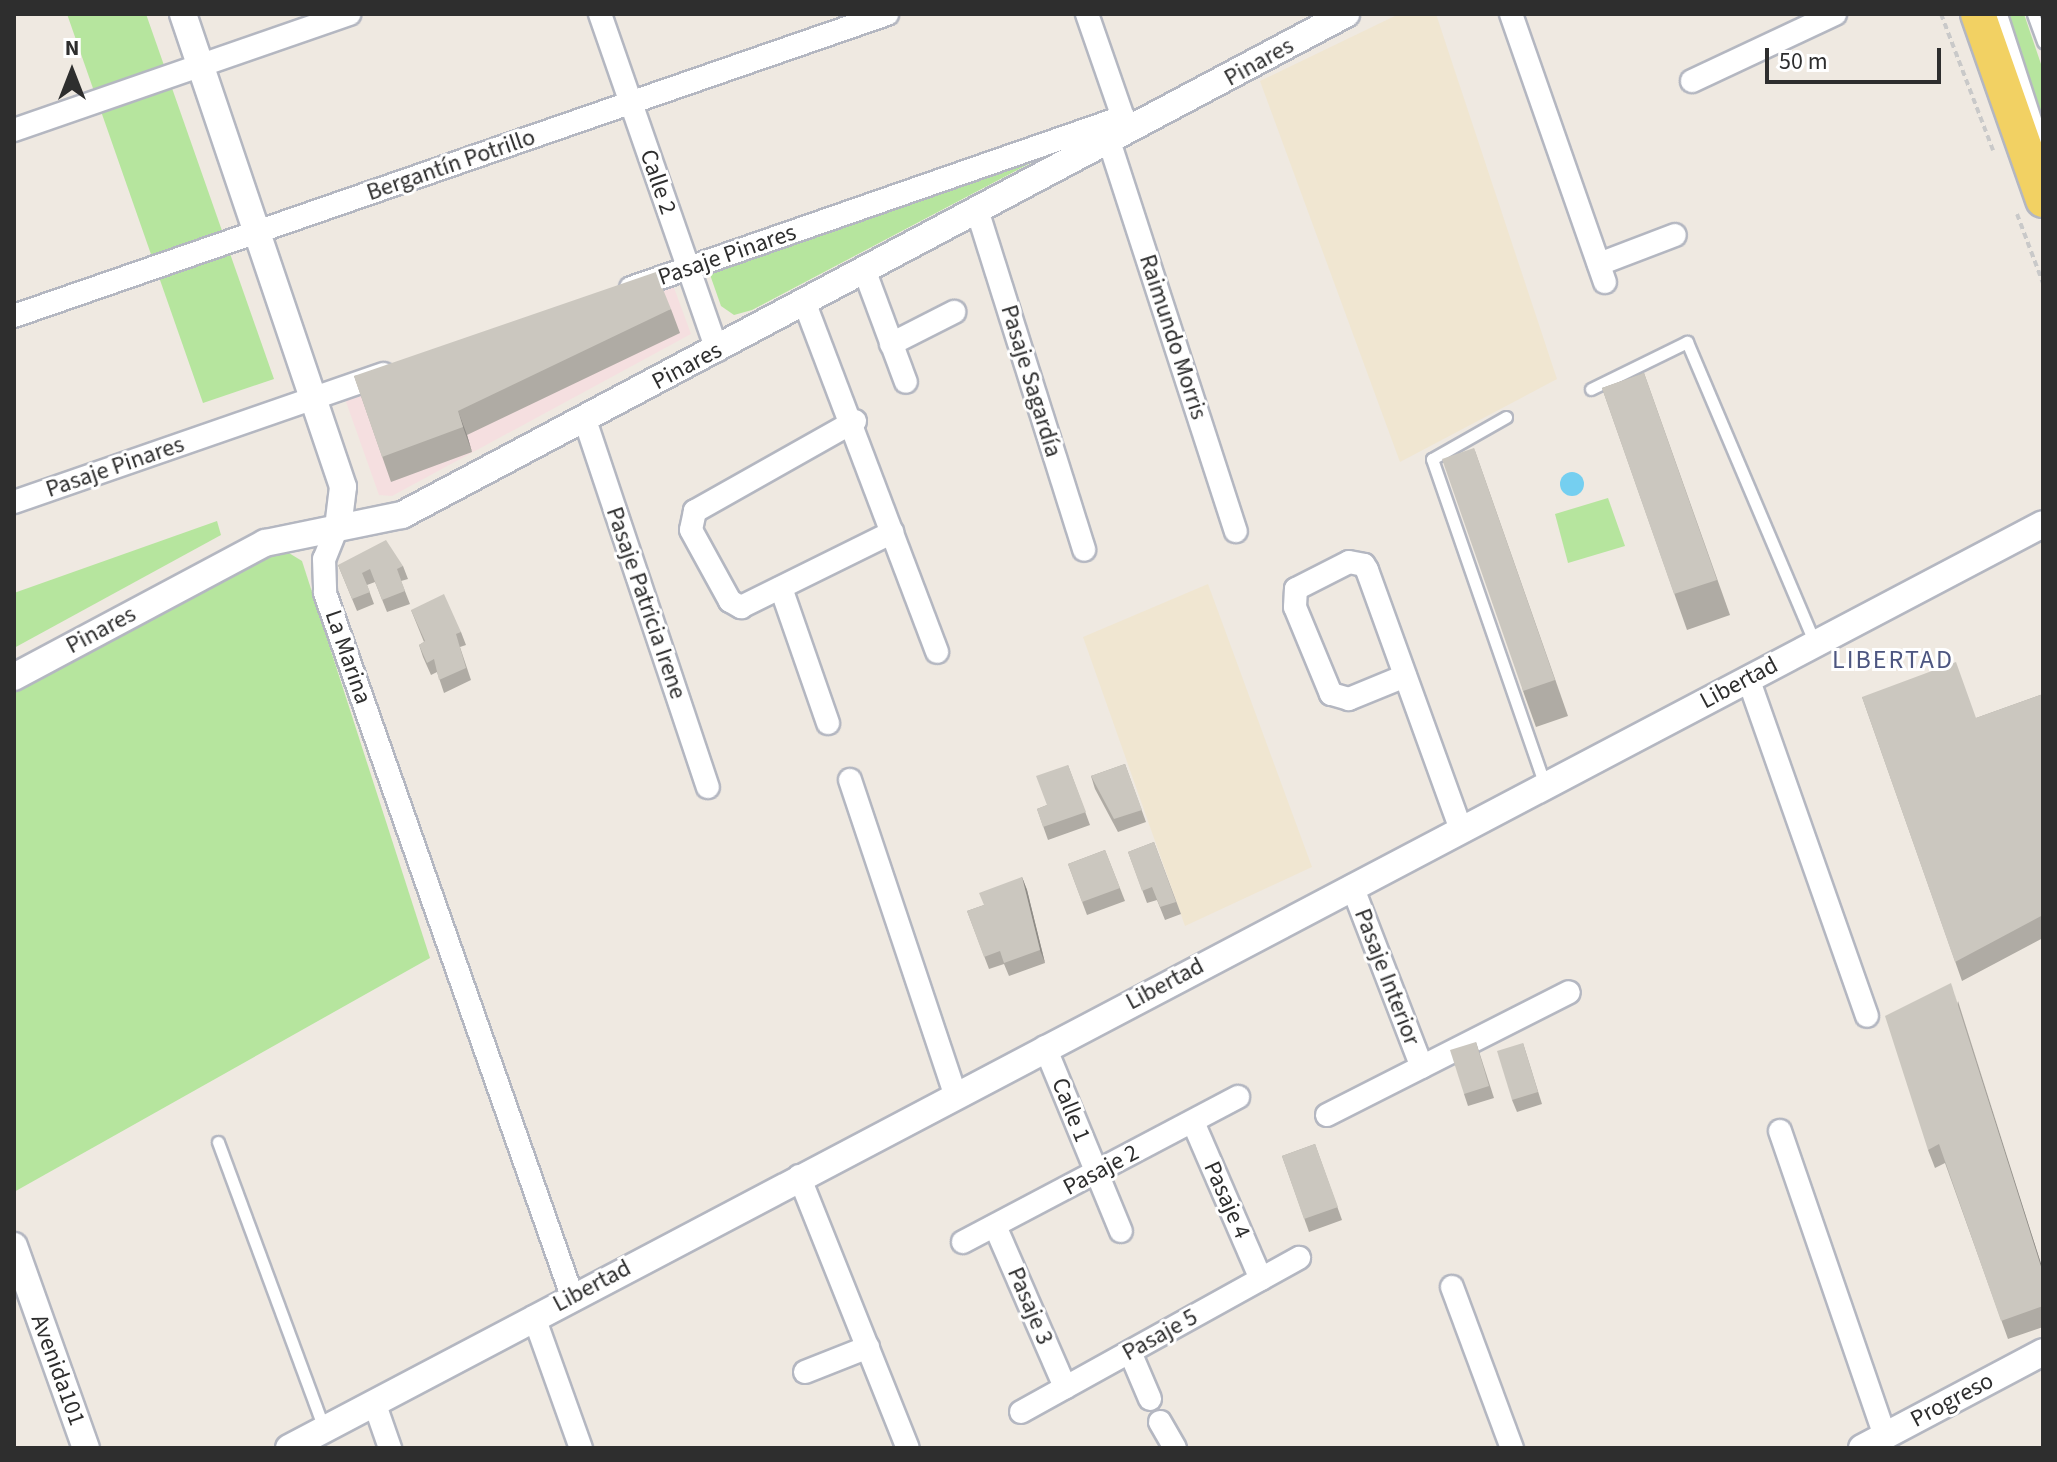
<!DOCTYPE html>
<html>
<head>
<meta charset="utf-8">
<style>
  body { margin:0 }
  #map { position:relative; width:2057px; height:1462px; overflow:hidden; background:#efe9e1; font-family:"Source Sans 3",sans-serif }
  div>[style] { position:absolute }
  .education>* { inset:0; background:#f0e6d1 }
  .medical>* { inset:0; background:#f5dfe0 }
  .green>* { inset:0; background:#b6e59e }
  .water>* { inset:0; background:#75cff0 }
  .round { border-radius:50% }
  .path>* { height:4px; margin-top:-2px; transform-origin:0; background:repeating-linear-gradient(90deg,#c9c9c9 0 6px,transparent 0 10px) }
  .roads { filter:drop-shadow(2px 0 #b4b7c1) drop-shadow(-2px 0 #b4b7c1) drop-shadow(0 2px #b4b7c1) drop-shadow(0 -2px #b4b7c1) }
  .service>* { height:11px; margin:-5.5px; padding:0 5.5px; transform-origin:5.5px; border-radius:5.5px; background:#fff }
  .minor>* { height:22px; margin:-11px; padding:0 11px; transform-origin:11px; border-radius:11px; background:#fff }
  .tertiary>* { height:26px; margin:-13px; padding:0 13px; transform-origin:13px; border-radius:13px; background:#fff }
  .primary>* { height:34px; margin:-17px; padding:0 17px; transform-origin:17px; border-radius:17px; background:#f2d163 }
  .wall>* { inset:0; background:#afaba4 }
  .shaded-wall>* { inset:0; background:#8e8b86 }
  .building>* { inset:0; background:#cbc7bf }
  span { translate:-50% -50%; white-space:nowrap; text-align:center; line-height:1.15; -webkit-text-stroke:6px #fff; paint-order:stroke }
  .street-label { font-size:24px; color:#2e2e2e }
  .neighbourhood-label { font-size:26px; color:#4d5680; letter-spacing:2px }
  .frame { position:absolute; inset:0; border:16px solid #2e2e2e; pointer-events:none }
  .north { position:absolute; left:32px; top:32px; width:80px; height:80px; -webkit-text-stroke:6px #fff; paint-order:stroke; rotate:0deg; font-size:22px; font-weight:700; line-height:32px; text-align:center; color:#2e2e2e }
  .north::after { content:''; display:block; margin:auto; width:28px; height:36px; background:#2e2e2e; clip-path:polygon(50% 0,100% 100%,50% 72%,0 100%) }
  .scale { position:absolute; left:1765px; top:48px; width:176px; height:36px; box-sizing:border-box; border:4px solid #2e2e2e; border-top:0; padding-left:10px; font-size:24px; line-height:28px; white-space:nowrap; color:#2e2e2e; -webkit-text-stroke:6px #fff; paint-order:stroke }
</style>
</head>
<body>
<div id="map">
  <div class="education">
    <div style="clip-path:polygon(1399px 14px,1436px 14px,1557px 379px,1400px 462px,1260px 81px)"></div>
    <div style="clip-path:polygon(1208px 584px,1312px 867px,1185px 926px,1083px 637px)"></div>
  </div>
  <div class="medical">
    <div style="clip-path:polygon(673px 285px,691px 334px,392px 496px,379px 495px,344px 396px)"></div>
  </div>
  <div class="green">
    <div style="clip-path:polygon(67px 14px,146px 14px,274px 379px,203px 403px)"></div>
    <div style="clip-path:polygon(2007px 14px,2024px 14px,2043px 70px,2043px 127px)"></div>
    <div style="clip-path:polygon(1065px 145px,752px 310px,734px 315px,721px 306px,708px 269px)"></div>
    <div style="clip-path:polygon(1608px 498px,1625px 546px,1568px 563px,1555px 514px)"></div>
    <div style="clip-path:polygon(217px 521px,221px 535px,14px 648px,14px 593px)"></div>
    <div style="clip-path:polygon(284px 550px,302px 561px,430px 958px,14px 1192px,14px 688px)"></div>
  </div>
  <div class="water">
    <div class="round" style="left:1560px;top:472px;width:24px;height:24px"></div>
  </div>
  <div class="path">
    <div style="left:1941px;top:14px;width:146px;rotate:69.1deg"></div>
    <div style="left:2017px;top:214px;width:74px;rotate:69.4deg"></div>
  </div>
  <div class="roads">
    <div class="service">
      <div style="left:2001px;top:14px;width:136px;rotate:72deg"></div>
      <div style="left:2033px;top:14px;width:30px;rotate:70deg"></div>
      <div style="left:1591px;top:389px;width:107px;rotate:-26.1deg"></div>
      <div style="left:1687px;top:342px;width:327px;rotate:67deg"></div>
      <div style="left:1506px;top:417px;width:85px;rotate:150.4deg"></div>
      <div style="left:1432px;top:459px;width:345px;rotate:70.9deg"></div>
      <div style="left:218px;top:1142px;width:305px;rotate:69.7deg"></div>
    </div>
    <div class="minor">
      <div style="left:600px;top:14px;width:356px;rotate:70.8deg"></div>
      <div style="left:1087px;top:14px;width:122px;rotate:70.8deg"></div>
      <div style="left:1511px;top:14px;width:284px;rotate:70.7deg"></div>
      <div style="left:1692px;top:81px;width:158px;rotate:-25.1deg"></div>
      <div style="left:14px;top:130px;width:355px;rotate:-19.1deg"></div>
      <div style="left:1110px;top:144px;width:407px;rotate:72deg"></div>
      <div style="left:978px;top:213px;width:353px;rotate:72.5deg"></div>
      <div style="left:1599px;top:264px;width:81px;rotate:-20.9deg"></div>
      <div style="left:865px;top:272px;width:117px;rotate:69.6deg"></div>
      <div style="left:631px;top:288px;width:521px;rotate:-19.17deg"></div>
      <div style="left:805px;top:304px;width:372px;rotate:69.2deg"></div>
      <div style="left:14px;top:316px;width:924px;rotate:-19.08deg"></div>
      <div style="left:891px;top:344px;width:71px;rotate:-26.9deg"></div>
      <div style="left:585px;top:420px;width:387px;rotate:71.5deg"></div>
      <div style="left:855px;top:421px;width:184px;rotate:150.6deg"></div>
      <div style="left:695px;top:511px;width:19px;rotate:102deg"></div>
      <div style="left:691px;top:530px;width:81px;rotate:61.2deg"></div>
      <div style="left:730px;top:601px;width:13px;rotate:29deg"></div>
      <div style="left:741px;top:607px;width:169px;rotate:-26.3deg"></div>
      <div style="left:14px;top:502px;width:391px;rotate:-19.1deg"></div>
      <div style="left:338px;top:525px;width:37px;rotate:112deg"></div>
      <div style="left:324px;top:559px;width:34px;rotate:88deg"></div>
      <div style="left:325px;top:593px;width:745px;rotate:70.64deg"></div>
      <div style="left:781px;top:588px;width:143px;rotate:70.8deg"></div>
      <div style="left:1405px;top:676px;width:61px;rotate:157.7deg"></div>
      <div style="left:1349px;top:699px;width:19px;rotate:-164deg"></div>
      <div style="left:1331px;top:694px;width:94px;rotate:-112.5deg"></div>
      <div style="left:1295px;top:607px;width:18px;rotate:-87deg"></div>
      <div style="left:1296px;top:589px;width:59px;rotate:-27deg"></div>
      <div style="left:1349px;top:562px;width:15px;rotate:11deg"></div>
      <div style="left:1364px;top:565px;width:6px;rotate:59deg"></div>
      <div style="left:1367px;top:570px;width:276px;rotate:70.1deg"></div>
      <div style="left:1748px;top:678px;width:358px;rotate:70.6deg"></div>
      <div style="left:850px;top:780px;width:331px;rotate:71.5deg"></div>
      <div style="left:1352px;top:886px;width:194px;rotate:68.9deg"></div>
      <div style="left:1045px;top:1047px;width:199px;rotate:67.6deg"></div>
      <div style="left:1327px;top:1115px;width:271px;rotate:-26.9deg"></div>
      <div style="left:1193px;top:1122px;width:171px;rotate:66.6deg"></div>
      <div style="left:1780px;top:1131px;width:323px;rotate:71deg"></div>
      <div style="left:799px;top:1176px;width:293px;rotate:68.2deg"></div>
      <div style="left:995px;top:1226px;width:176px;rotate:66.5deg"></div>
      <div style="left:963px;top:1242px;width:311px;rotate:-27.8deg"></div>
      <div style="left:1452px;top:1287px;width:172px;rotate:69.6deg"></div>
      <div style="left:534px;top:1317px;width:139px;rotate:70.3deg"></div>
      <div style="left:1130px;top:1352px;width:51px;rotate:66.9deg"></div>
      <div style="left:805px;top:1372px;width:68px;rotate:-21.6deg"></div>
      <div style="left:374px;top:1402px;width:49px;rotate:70.8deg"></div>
      <div style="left:1021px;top:1412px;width:318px;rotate:-29deg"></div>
      <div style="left:1160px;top:1422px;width:30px;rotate:60deg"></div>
    </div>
    <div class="tertiary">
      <div style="left:183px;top:14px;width:499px;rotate:71.3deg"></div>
      <div style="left:343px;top:487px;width:38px;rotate:97deg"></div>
      <div style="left:14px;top:677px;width:285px;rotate:-28.1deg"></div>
      <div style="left:265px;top:543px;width:140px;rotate:-11.6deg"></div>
      <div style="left:402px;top:515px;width:1069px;rotate:-27.96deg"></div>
      <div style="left:14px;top:1246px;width:214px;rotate:70.4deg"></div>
      <div style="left:289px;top:1448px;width:1982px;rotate:-27.78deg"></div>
      <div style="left:1862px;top:1448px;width:205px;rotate:-27.9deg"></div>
    </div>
    <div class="primary">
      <div style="left:1978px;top:14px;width:197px;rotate:70.7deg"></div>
    </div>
  </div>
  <div class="wall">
    <div style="clip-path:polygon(671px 309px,680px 333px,467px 435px,472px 452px,391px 482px,354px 376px)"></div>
    <div style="clip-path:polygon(1644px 373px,1730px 615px,1687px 630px,1602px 388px)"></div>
    <div style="clip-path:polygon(1474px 448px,1568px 716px,1536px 727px,1523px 691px)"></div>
    <div style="clip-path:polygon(338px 565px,403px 566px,408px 579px,401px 581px,410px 604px,387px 612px,375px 582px,367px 585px,374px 604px,357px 611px)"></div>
    <div style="clip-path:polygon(411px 610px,461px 632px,466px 645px,460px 647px,471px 680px,444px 693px,437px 672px,431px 675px,423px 657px,419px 645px,424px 642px)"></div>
    <div style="clip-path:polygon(2043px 694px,2043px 938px,1962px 981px,1862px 697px,1976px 718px)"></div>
    <div style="clip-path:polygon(1125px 764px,1146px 822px,1118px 832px,1095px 789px,1091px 776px)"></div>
    <div style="clip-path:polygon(1068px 765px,1090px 825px,1048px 840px,1037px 809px,1047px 805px)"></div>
    <div style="clip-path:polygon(1154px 842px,1181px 914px,1165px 920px,1157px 900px,1147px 903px,1128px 852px)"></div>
    <div style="clip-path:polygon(1105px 850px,1125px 901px,1087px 915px,1068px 864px)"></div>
    <div style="clip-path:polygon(1022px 877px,1027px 890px,1045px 963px,1009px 976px,1004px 964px,989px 969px,967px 911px,984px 905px)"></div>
    <div style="clip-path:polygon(1958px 1001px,2043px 1270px,2043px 1327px,2008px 1339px,1945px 1163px,1935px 1168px,1928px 1150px)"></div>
    <div style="clip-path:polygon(1476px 1042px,1494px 1098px,1468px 1106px,1464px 1094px)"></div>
    <div style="clip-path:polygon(1523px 1043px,1542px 1104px,1517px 1112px,1512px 1100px)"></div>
    <div style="clip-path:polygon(1315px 1144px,1342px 1220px,1309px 1232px,1282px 1156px)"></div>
  </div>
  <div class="shaded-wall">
    <div style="clip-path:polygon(458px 411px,467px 435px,472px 452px,463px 427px)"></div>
    <div style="clip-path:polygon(1022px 877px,1027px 890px,1045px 963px,1040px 950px)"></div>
    <div style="clip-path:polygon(1951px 983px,2043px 1270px,2043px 1273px)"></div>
  </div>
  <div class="building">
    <div style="clip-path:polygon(656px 272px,671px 309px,458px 411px,463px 427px,382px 457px,354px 376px)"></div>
    <div style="clip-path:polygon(1644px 373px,1717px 580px,1674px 594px,1602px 388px)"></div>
    <div style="clip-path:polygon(1474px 448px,1555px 680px,1523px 691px,1442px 459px)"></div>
    <div style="clip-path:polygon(386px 540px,403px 566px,397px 569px,405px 591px,382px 600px,370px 569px,362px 573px,370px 592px,352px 599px,338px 565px)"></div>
    <div style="clip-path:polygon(444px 594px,461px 632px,456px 634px,466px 668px,439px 680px,434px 659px,427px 663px,419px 645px,425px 641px,411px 610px)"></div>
    <div style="clip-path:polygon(1956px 662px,1976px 718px,2043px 694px,2043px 915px,1955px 962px,1862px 697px)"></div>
    <div style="clip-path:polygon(1125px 764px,1142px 810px,1114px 819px,1091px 776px)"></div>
    <div style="clip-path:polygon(1068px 765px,1086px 812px,1043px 827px,1037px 809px,1047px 805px,1036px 776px)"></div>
    <div style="clip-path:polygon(1154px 842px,1176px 902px,1160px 907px,1152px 887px,1142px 891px,1128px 852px)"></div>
    <div style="clip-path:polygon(1105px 850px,1120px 888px,1082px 902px,1068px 864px)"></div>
    <div style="clip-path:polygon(1022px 877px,1040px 950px,1004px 963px,1000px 951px,984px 957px,967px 911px,984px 905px,979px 893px)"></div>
    <div style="clip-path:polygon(1951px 983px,2043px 1273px,2043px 1306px,2001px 1321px,1939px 1144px,1928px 1150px,1885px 1016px)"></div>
    <div style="clip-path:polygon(1476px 1042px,1489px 1086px,1464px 1094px,1450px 1050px)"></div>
    <div style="clip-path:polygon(1523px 1043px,1538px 1092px,1512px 1100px,1497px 1051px)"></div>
    <div style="clip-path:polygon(1315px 1144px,1338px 1207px,1304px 1219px,1282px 1156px)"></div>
  </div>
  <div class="street-label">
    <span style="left:1259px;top:62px;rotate:-29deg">Pinares</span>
    <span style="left:451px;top:165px;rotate:-19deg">Bergantín Potrillo</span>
    <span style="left:658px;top:182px;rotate:71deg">Calle 2</span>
    <span style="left:727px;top:255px;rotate:-19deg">Pasaje Pinares</span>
    <span style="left:1173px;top:337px;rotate:72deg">Raimundo Morris</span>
    <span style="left:687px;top:366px;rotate:-28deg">Pinares</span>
    <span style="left:1031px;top:381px;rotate:73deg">Pasaje Sagardía</span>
    <span style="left:115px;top:467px;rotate:-19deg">Pasaje Pinares</span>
    <span style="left:646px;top:603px;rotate:71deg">Pasaje Patricia Irene</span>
    <span style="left:101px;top:630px;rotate:-28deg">Pinares</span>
    <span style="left:348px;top:657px;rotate:71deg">La Marina</span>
    <span style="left:1739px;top:683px;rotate:-28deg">Libertad</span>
    <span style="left:1387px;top:977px;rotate:69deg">Pasaje Interior</span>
    <span style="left:1165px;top:984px;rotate:-28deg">Libertad</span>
    <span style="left:1071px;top:1110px;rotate:68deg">Calle 1</span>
    <span style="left:1101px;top:1170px;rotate:-28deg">Pasaje 2</span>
    <span style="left:1227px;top:1200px;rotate:66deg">Pasaje 4</span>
    <span style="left:592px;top:1286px;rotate:-28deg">Libertad</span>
    <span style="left:1030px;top:1306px;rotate:67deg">Pasaje 3</span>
    <span style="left:1160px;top:1335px;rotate:-29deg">Pasaje 5</span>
    <span style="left:58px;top:1370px;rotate:70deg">Avenida101</span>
    <span style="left:1952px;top:1400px;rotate:-28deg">Progreso</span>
  </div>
  <div class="neighbourhood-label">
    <span style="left:1893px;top:660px">LIBERTAD</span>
  </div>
  <div class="frame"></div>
  <div class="north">N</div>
  <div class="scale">50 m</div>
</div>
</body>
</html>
